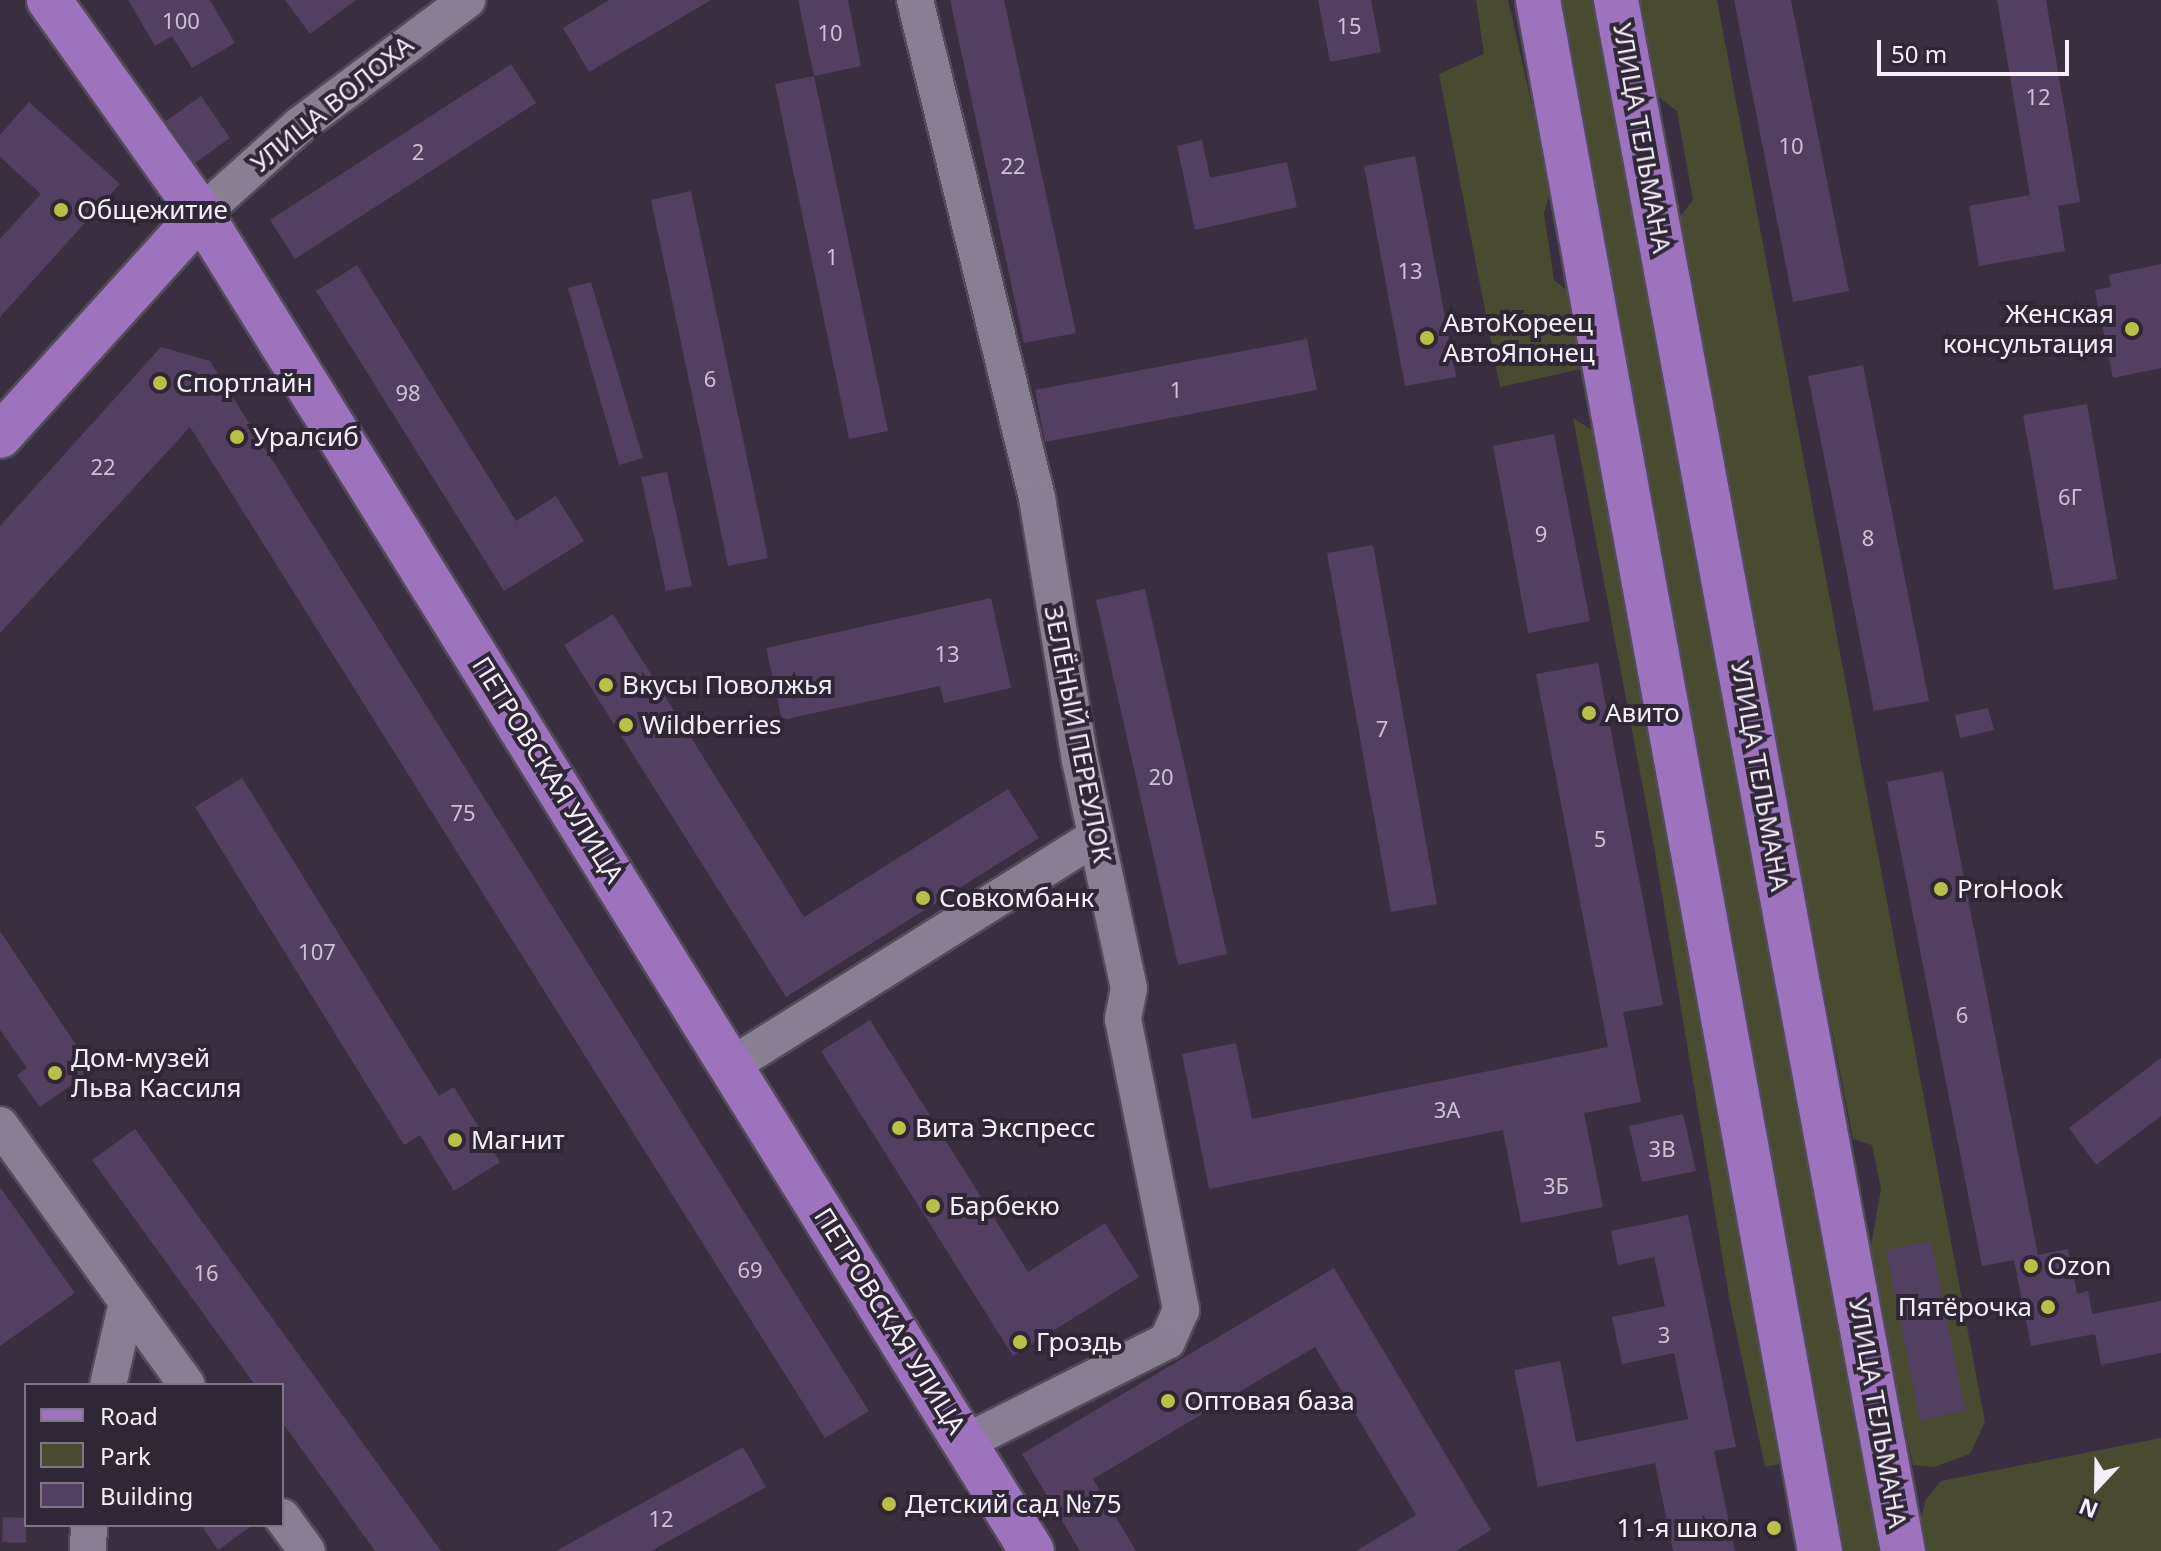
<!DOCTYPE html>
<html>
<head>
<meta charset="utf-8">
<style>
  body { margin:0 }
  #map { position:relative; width:2161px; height:1551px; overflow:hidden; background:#392f41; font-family:"Noto Sans",sans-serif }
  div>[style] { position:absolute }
  .green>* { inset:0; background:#494b31 }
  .building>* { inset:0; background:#523f62 }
  .roads { filter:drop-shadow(2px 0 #534b5a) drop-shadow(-2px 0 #534b5a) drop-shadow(0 2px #534b5a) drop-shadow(0 -2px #534b5a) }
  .minor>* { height:36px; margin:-18px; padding:0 18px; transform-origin:18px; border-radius:18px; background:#897f93 }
  .major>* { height:44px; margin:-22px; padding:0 22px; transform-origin:22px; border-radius:22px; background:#9d73be }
  .dots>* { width:22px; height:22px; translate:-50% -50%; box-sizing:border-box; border:4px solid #2f2636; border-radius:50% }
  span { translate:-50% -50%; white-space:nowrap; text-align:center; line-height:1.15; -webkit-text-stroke:8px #2f2636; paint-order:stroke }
  .number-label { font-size:22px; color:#ccc2d4 }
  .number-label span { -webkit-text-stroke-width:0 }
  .street-label { font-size:26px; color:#f4eefa }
  .poi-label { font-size:26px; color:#f4eefa }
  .left { translate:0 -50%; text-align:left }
  .right { translate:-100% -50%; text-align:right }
  .legend { position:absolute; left:24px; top:1383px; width:260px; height:144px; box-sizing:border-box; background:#2f2636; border:2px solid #7e7684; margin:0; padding:10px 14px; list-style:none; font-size:24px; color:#f4eefa }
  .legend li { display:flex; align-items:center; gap:16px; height:40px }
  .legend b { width:40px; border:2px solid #7e7684 }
  .north { position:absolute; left:2057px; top:1447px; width:80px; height:80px; -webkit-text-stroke:6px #2f2636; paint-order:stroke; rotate:202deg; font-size:22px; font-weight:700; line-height:32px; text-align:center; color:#f4eefa }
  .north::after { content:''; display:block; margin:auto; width:28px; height:36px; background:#f4eefa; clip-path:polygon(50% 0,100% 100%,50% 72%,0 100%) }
  .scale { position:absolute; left:1877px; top:40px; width:192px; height:36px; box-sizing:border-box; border:4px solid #f4eefa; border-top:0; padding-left:10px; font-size:24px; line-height:28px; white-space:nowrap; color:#f4eefa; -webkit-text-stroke:6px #2f2636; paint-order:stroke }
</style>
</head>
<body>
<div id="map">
  <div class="green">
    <div style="clip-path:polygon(1476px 0,1508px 0,1551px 189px,1544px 213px,1554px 280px,1569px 292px,1585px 368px,1500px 387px,1439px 74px,1484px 54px)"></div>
    <div style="clip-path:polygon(1557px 0,1594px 0,1883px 1551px,1837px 1551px)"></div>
    <div style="clip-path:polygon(1631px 0,1717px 0,1985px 1422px,1970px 1454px,1934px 1467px,1913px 1465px,1869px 1258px,1881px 1189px,1872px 1145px,1853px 1139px,1722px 464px,1679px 218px,1693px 200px,1677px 111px,1648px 89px)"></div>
    <div style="clip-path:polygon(1573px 418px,1595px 432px,1785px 1463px,1765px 1467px,1730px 1303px,1653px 841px)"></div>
    <div style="clip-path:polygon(2161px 1438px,2161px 1551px,1926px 1551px,1920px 1522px,1926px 1499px,1941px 1481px)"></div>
  </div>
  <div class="building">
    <div style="clip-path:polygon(128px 0,210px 0,235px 43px,192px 68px,172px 36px,155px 46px)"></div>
    <div style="clip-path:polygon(285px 0,356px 0,310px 34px)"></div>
    <div style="clip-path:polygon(609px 0,711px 0,589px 72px,563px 28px)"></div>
    <div style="clip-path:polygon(798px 0,848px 0,861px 66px,814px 76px)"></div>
    <div style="clip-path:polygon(950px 0,1004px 0,1076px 333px,1024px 343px)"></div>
    <div style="clip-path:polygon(1318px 0,1371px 0,1381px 52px,1330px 62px)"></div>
    <div style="clip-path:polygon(1734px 0,1791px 0,1849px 291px,1793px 302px)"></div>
    <div style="clip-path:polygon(1997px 0,2046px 0,2080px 202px,2058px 206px,2065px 251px,1979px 266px,1969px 206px,2030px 195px)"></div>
    <div style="clip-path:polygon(511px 64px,536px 103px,295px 259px,270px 220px)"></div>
    <div style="clip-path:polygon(814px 76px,888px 431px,849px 439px,775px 84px)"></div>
    <div style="clip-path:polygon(201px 96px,230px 138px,195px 163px,166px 121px)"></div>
    <div style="clip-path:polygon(29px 102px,120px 184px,0 317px,0 239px,41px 194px,0 157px,0 135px)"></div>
    <div style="clip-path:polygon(1202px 140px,1210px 178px,1287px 162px,1297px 207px,1195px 230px,1177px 146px)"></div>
    <div style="clip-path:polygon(1415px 156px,1456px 377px,1405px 386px,1364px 166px)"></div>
    <div style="clip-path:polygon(691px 191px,768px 558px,728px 566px,651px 200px)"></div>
    <div style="clip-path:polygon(2161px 264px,2161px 368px,2113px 378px,2095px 290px,2111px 287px,2109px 275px)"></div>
    <div style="clip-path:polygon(357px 265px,516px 521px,556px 496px,584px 541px,504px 591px,316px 291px)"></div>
    <div style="clip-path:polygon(591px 282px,643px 458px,619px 465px,568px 288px)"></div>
    <div style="clip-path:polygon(1307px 339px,1317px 390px,1045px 442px,1035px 390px)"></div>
    <div style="clip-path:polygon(161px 347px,210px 361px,869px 1411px,825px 1438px,190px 427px,0 633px,0 526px)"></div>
    <div style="clip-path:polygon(1863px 365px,1929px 701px,1874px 711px,1808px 376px)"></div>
    <div style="clip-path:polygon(2087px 404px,2117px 579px,2054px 590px,2023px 415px)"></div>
    <div style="clip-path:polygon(1554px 434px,1590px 621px,1528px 633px,1493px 446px)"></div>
    <div style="clip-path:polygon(667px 472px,692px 586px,666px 591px,641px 477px)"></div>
    <div style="clip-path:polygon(1373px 545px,1437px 904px,1391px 912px,1327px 553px)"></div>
    <div style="clip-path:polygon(1145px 589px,1227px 954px,1178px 965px,1096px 600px)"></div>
    <div style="clip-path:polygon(991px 598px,1011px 688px,944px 703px,940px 686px,782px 720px,766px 648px)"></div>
    <div style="clip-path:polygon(613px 614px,804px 917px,1008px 789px,1039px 838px,786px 997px,564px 645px)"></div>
    <div style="clip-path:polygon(1598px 663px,1663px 1005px,1623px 1012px,1641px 1102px,1584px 1113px,1603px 1207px,1521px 1223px,1503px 1130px,1209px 1189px,1182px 1054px,1236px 1043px,1252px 1119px,1608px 1047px,1536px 674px)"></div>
    <div style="clip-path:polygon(1988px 708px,1994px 730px,1960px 738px,1955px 715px)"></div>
    <div style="clip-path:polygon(1943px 771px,2038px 1255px,2068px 1249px,2077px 1294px,2088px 1291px,2092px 1314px,2161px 1301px,2161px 1353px,2101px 1365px,2095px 1334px,2031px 1346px,2014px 1260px,1982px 1266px,1887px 782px)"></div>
    <div style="clip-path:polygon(242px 778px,439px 1096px,454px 1087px,500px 1162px,454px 1191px,420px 1135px,404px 1145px,195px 807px)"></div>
    <div style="clip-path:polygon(0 931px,93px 1070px,40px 1107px,17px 1075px,27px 1068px,0 1030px)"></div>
    <div style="clip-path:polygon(870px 1020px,1028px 1272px,1105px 1223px,1139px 1277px,1013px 1356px,821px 1051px)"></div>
    <div style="clip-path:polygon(2161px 1058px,2161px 1116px,2096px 1165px,2069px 1128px)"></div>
    <div style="clip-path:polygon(1683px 1114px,1696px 1171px,1642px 1182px,1629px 1126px)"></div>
    <div style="clip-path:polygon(135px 1129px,441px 1551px,375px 1551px,282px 1422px,282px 1385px,255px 1385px,92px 1160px)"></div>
    <div style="clip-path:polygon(0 1187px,75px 1293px,0 1346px)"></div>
    <div style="clip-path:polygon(1688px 1215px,1736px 1447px,1714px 1451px,1735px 1551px,1673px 1551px,1655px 1463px,1538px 1487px,1514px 1370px,1560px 1361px,1576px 1442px,1688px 1419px,1674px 1353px,1622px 1364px,1612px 1317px,1665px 1306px,1654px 1257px,1618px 1265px,1611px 1231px)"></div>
    <div style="clip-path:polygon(1931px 1241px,1965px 1411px,1920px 1420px,1886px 1250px)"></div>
    <div style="clip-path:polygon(1334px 1268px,1491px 1530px,1456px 1551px,1356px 1551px,1416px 1515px,1315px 1347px,1093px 1479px,1136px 1551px,1080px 1551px,1022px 1454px)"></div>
    <div style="clip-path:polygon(743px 1447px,766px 1487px,651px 1551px,556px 1551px)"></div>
    <div style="clip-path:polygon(3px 1517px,26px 1518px,26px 1543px,2px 1542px)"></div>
    <div style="clip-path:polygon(201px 1525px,253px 1525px,218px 1550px)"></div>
  </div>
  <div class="roads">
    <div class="minor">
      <div style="left:915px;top:0;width:513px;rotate:76.23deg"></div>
      <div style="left:1037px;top:498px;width:266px;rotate:80.7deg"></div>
      <div style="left:1080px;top:760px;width:233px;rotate:77.9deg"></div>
      <div style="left:1129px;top:988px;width:32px;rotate:101deg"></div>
      <div style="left:1123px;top:1019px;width:297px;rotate:78.7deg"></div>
      <div style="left:1181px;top:1310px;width:34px;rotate:114deg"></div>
      <div style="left:1167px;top:1341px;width:227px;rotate:153.3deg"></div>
      <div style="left:201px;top:214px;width:133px;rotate:-42deg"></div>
      <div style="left:300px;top:125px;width:209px;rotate:-36.8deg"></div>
      <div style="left:732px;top:1065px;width:430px;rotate:-32.1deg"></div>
      <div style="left:0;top:1125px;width:320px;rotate:54.3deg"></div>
      <div style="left:108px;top:1385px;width:85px;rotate:-77.1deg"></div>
      <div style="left:282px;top:1517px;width:42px;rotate:53.7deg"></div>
      <div style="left:88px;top:1551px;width:26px;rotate:-88deg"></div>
    </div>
    <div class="major">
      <div style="left:49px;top:0;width:262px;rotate:54.6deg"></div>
      <div style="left:201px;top:214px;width:1574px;rotate:58.14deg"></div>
      <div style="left:1538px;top:0;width:1576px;rotate:79.7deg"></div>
      <div style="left:1616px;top:0;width:1577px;rotate:79.52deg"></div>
      <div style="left:0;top:436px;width:299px;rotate:-47.8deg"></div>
    </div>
  </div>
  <div class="dots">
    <div style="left:61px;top:210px;background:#bac046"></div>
    <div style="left:2132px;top:329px;background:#bac046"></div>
    <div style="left:1427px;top:338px;background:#bac046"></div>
    <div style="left:160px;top:383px;background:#bac046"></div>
    <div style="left:237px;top:437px;background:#bac046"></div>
    <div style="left:606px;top:685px;background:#bac046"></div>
    <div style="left:1589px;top:713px;background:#bac046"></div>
    <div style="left:626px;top:725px;background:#bac046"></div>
    <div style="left:1941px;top:889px;background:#bac046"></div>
    <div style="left:923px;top:898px;background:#bac046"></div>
    <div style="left:55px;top:1073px;background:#bac046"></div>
    <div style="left:899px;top:1128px;background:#bac046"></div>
    <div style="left:455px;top:1140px;background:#bac046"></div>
    <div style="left:933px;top:1206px;background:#bac046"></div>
    <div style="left:2031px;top:1266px;background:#bac046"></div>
    <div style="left:2048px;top:1307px;background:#bac046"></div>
    <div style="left:1020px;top:1342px;background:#bac046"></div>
    <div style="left:1168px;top:1401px;background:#bac046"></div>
    <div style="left:889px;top:1504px;background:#bac046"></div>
    <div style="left:1774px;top:1528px;background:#bac046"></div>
  </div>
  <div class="number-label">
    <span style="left:181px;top:21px">100</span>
    <span style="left:1349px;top:26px">15</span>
    <span style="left:830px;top:33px">10</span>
    <span style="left:2038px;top:97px">12</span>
    <span style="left:1791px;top:146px">10</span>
    <span style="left:418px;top:152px">2</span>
    <span style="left:1013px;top:166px">22</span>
    <span style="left:832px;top:257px">1</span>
    <span style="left:1410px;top:271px">13</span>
    <span style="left:710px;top:379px">6</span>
    <span style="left:1176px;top:390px">1</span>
    <span style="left:408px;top:393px">98</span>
    <span style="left:103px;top:467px">22</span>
    <span style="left:2070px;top:497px">6Г</span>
    <span style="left:1541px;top:534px">9</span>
    <span style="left:1868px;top:538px">8</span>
    <span style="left:947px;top:654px">13</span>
    <span style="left:1382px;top:729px">7</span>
    <span style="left:1161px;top:777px">20</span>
    <span style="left:463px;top:813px">75</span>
    <span style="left:1600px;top:839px">5</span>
    <span style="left:317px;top:952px">107</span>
    <span style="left:1962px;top:1015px">6</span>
    <span style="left:1447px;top:1110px">3А</span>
    <span style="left:1662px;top:1149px">3В</span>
    <span style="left:1556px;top:1186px">3Б</span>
    <span style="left:750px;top:1270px">69</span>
    <span style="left:206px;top:1273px">16</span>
    <span style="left:1664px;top:1335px">3</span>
    <span style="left:661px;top:1519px">12</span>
  </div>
  <div class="street-label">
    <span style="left:332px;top:104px;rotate:-39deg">УЛИЦА ВОЛОХА</span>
    <span style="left:1642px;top:138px;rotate:80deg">УЛИЦА ТЕЛЬМАНА</span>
    <span style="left:1078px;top:734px;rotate:79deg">ЗЕЛЁНЫЙ ПЕРЕУЛОК</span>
    <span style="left:548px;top:770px;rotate:58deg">ПЕТРОВСКАЯ УЛИЦА</span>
    <span style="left:1760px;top:776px;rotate:80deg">УЛИЦА ТЕЛЬМАНА</span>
    <span style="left:890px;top:1321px;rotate:58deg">ПЕТРОВСКАЯ УЛИЦА</span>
    <span style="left:1878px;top:1413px;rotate:80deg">УЛИЦА ТЕЛЬМАНА</span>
  </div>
  <div class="poi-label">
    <span class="left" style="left:77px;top:210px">Общежитие</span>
    <span class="right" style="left:2114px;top:329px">Женская<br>консультация</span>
    <span class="left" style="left:1443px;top:338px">АвтоКореец<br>АвтоЯпонец</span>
    <span class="left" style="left:176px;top:383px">Спортлайн</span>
    <span class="left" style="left:253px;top:437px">Уралсиб</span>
    <span class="left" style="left:622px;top:685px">Вкусы Поволжья</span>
    <span class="left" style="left:1605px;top:713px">Авито</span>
    <span class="left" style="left:642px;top:725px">Wildberries</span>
    <span class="left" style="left:1957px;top:889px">ProHook</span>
    <span class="left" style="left:939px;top:898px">Совкомбанк</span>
    <span class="left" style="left:71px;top:1073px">Дом-музей<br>Льва Кассиля</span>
    <span class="left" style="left:915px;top:1128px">Вита Экспресс</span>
    <span class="left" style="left:471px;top:1140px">Магнит</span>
    <span class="left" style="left:949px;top:1206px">Барбекю</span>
    <span class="left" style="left:2047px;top:1266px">Ozon</span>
    <span class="right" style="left:2032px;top:1307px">Пятёрочка</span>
    <span class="left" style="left:1036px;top:1342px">Гроздь</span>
    <span class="left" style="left:1184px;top:1401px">Оптовая база</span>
    <span class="left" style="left:905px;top:1504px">Детский сад №75</span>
    <span class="right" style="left:1758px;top:1528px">11-я школа</span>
  </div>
  <ul class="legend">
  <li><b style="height:10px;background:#9d73be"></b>Road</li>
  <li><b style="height:22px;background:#494b31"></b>Park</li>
  <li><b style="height:22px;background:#523f62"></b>Building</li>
  </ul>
  <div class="north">N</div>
  <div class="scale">50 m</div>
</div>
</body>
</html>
